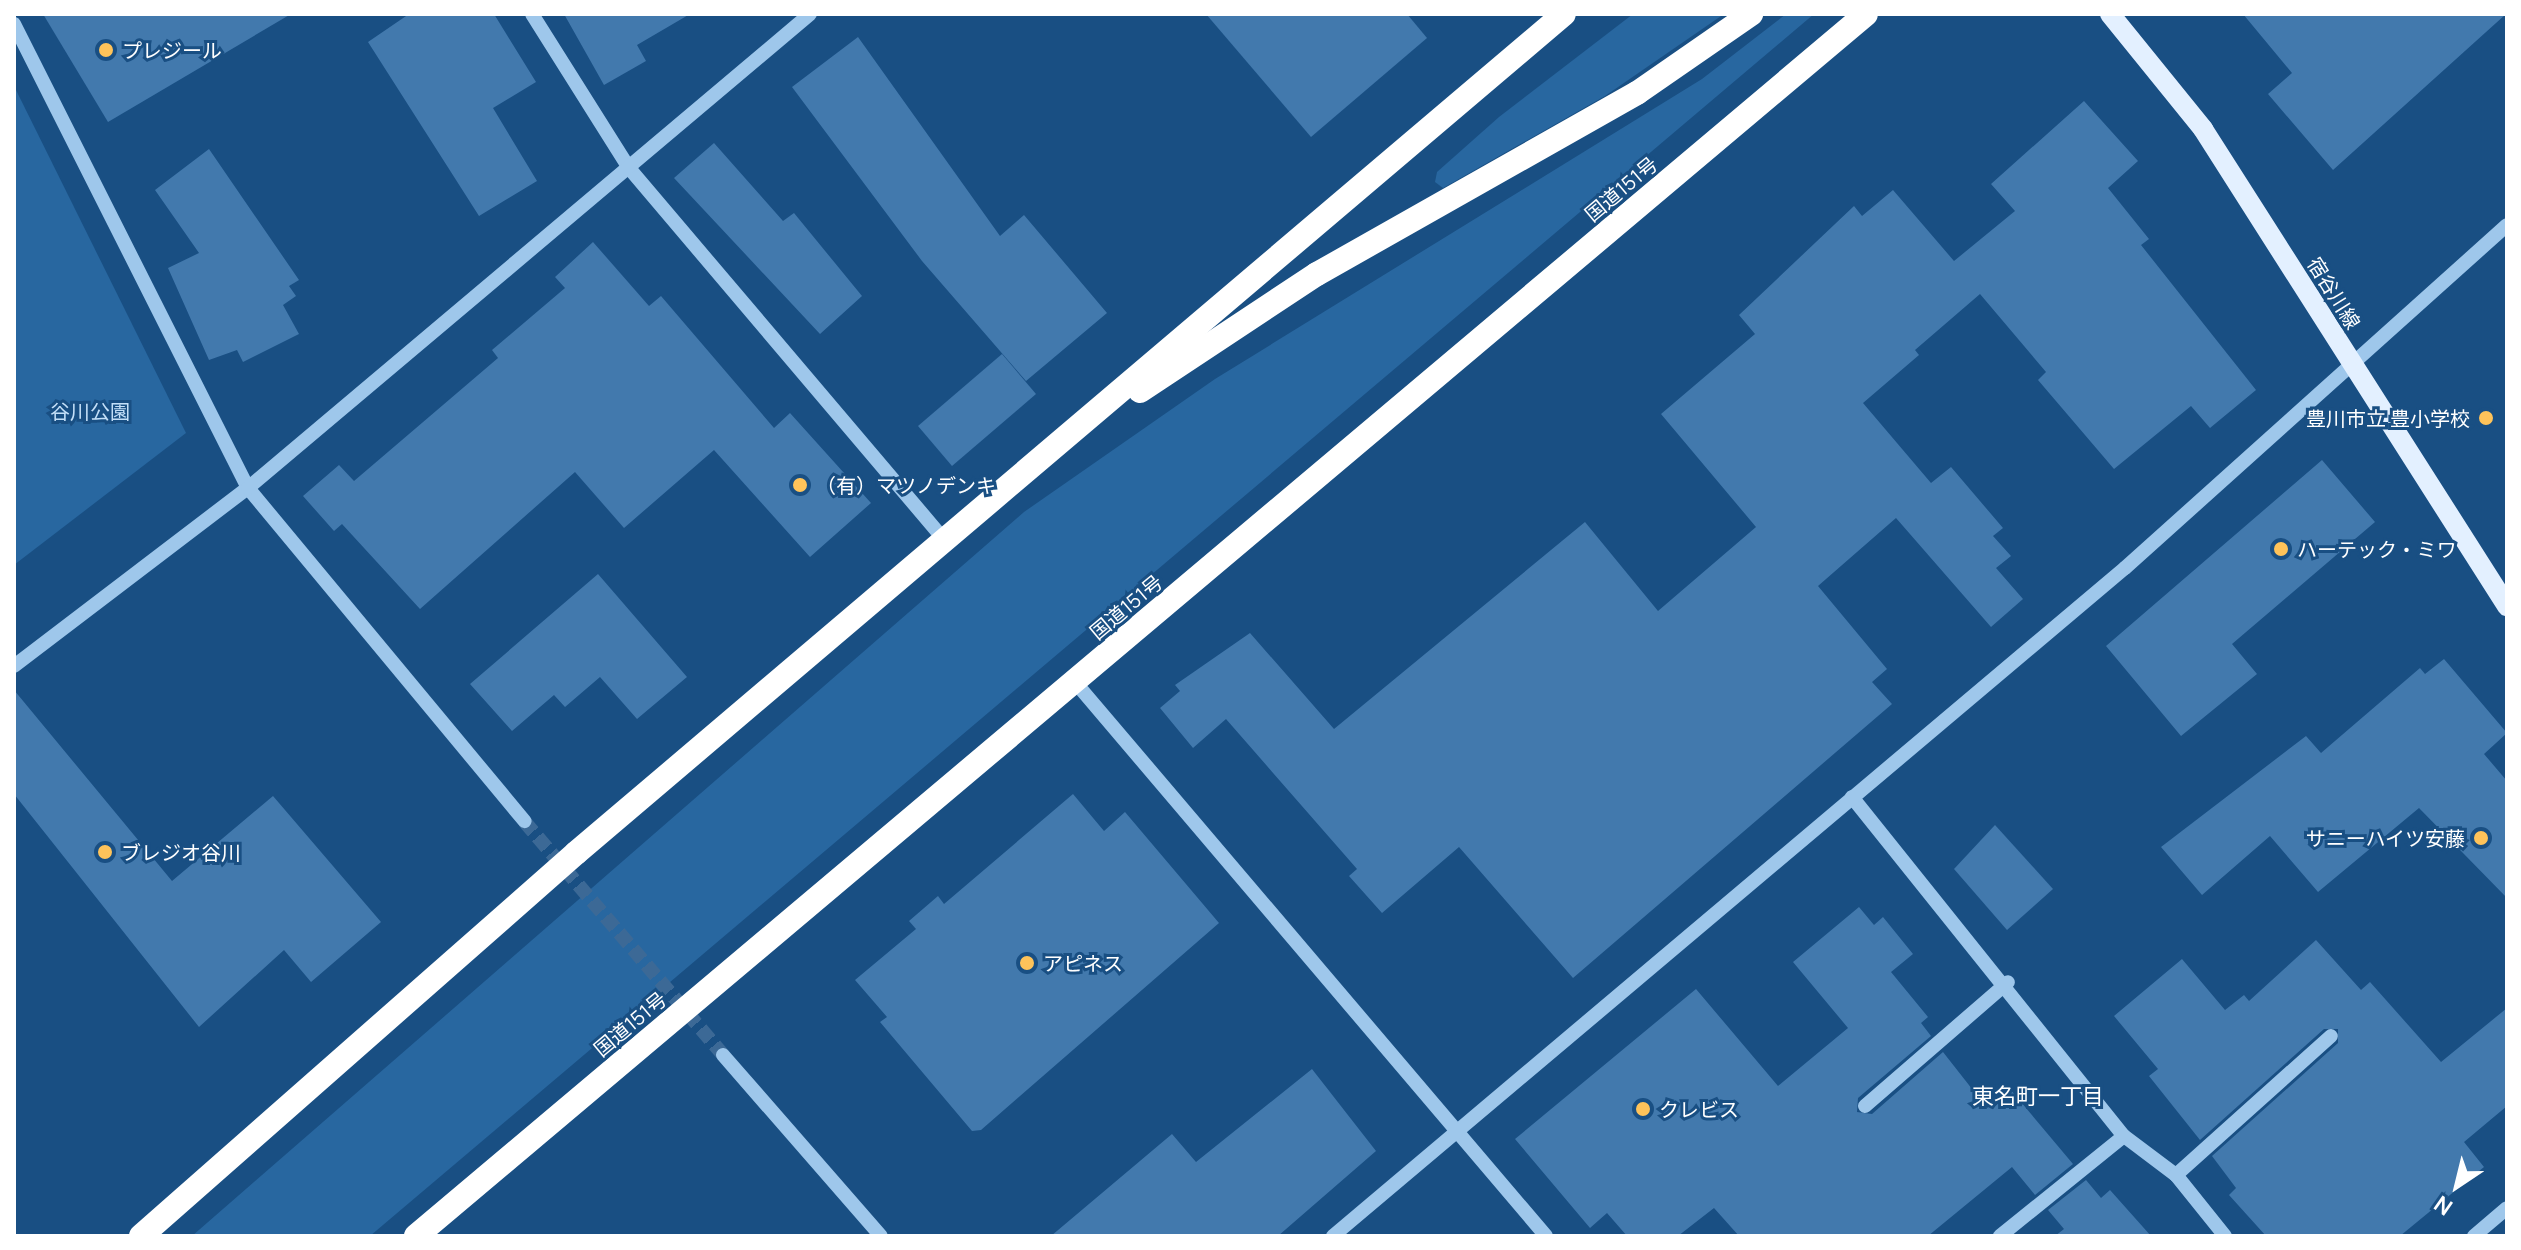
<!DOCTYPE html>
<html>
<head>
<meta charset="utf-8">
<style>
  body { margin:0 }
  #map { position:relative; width:2521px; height:1250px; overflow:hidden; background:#194f83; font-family:Manrope,"Noto Sans JP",sans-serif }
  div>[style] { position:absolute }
  .green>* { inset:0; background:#2867a0 }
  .building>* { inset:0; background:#4279ad }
  .minor-tunnel>* { height:14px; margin-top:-7px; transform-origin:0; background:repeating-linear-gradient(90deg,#3c6996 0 14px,transparent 0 21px) }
  .minor>* { height:14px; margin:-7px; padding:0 7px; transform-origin:7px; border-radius:7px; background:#9ec7eb }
  .major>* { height:20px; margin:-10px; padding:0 10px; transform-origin:10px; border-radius:10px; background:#e3f0ff }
  .highway>* { height:24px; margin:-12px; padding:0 12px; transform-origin:12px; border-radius:12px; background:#fff }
  .dots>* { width:22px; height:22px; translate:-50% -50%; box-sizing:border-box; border:4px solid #194f83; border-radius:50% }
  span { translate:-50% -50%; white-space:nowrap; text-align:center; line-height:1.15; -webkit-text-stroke:6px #194f83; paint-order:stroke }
  .poi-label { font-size:20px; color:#fff }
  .left { translate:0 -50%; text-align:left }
  .right { translate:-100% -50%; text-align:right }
  .street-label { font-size:20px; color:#fff }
  .park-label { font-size:20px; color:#c3dff8 }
  .neighbourhood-label { font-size:22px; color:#fff }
  .frame { position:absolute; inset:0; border:16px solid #fff; pointer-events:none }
  .north { position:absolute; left:2417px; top:1146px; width:80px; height:80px; -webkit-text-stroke:6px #194f83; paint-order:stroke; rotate:215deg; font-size:22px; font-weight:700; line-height:32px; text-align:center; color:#fff }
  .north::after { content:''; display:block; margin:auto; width:28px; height:36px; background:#fff; clip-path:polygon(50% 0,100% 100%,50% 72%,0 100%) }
</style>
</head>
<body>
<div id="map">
  <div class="green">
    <div style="clip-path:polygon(1633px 14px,1724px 14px,1605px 96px,1443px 188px,1435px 182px,1437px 172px,1499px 117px)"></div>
    <div style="clip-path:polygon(1786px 14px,1814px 14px,370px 1236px,192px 1236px,1024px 512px,1215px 379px,1702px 79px)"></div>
    <div style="clip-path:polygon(14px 86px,186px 433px,14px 565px)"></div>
  </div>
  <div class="building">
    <div style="clip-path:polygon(43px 14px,291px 14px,108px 122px)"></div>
    <div style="clip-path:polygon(409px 14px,494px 14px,536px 82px,493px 108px,537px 181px,479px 216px,368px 42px)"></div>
    <div style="clip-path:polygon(564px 14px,690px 14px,637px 45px,646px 61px,604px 85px)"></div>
    <div style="clip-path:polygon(1206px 14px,1407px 14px,1427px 38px,1311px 137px)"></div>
    <div style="clip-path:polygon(2243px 14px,2506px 14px,2333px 170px,2268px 94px,2292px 73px)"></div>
    <div style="clip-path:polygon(858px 37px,1000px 236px,1024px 215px,1107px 313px,1026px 381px,922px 261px,792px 87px)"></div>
    <div style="clip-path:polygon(2084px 101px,2138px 161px,2108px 188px,2149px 239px,2141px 245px,2256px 390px,2210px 428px,2191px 406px,2114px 469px,2038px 380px,2046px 372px,1980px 294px,1915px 350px,1919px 355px,1863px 403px,1931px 483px,1951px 467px,2003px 528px,1993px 536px,2011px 556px,1996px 568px,2023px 599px,1991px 627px,1896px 518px,1818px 586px,1887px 669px,1872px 682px,1892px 704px,1573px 978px,1459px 847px,1382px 913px,1349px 876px,1357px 869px,1226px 719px,1193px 748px,1160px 708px,1180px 691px,1175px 685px,1250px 633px,1334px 729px,1585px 522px,1658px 611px,1756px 527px,1661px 414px,1755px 334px,1739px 315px,1854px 206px,1862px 216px,1893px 190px,1954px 261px,2015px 211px,1991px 184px)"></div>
    <div style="clip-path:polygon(714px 143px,783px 221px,794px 213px,862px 296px,820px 334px,674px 178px)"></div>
    <div style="clip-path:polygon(209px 149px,299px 280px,289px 286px,296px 296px,283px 305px,299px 334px,243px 362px,237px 350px,209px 360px,168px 268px,199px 253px,155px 190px)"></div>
    <div style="clip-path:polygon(593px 242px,649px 306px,661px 296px,774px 428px,790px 413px,871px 503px,810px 557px,714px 450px,624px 528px,575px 472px,420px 609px,342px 524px,334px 531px,303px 496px,339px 465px,354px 481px,498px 358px,492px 350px,565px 288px,555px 277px)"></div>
    <div style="clip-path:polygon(1002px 354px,1036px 394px,952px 466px,918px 426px)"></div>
    <div style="clip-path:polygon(2322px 460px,2375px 522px,2232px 644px,2257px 674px,2181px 736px,2106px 646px)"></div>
    <div style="clip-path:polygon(598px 574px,687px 677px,637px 719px,600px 677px,565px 707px,554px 695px,512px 731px,470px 684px)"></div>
    <div style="clip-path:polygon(2444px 659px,2507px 733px,2484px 754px,2507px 781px,2507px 898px,2419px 808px,2318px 892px,2270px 836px,2202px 895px,2161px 847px,2306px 736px,2321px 753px,2420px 668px,2425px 674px)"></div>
    <div style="clip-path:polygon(14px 690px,172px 881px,273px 796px,381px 922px,311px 982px,284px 950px,199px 1027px,14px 794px)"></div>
    <div style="clip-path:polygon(1073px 794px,1104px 831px,1125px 812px,1219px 923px,981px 1130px,972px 1131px,880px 1022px,887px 1017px,855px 980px,916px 929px,909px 921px,938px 896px,944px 904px)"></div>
    <div style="clip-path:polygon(1995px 825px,2053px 889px,2007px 930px,1954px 869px)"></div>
    <div style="clip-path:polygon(1859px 907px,1874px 925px,1883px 917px,1913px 954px,1891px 972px,1928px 1017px,1921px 1023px,1931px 1036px,1858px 1098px,1857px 1112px,1872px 1114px,1943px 1052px,1987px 1108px,2010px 1089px,2073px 1164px,2035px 1195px,2012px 1167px,1928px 1236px,1739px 1236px,1714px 1208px,1678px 1236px,1627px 1236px,1607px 1213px,1590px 1228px,1515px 1139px,1696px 989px,1778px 1086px,1848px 1028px,1793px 962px)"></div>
    <div style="clip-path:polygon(2316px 940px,2361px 990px,2370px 982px,2441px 1062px,2507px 1008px,2507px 1106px,2464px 1142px,2484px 1167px,2400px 1236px,2266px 1236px,2229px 1195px,2236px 1188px,2212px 1156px,2338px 1043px,2338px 1029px,2324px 1029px,2200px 1140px,2149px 1076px,2158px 1069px,2114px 1016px,2182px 959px,2225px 1010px,2244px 995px,2249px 1001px)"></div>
    <div style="clip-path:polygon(1312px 1069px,1376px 1151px,1278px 1236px,1051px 1236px,1172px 1134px,1196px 1162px)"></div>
    <div style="clip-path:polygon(2086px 1180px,2101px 1198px,2110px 1190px,2151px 1236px,2055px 1236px,2064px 1229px,2048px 1210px)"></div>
  </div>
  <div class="minor-tunnel">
    <div style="left:524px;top:821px;width:307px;rotate:49.6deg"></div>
  </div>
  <div class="minor">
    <div style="left:532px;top:14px;width:182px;rotate:57.8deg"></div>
    <div style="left:629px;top:168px;width:487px;rotate:49.7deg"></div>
    <div style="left:14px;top:24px;width:520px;rotate:63.24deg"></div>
    <div style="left:248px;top:488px;width:433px;rotate:50.3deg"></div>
    <div style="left:14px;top:666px;width:294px;rotate:-37.3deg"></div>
    <div style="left:248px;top:488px;width:735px;rotate:-40.14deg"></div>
    <div style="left:1075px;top:682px;width:727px;rotate:49.63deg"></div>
    <div style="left:1852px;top:797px;width:435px;rotate:51.3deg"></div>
    <div style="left:2124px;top:1136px;width:65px;rotate:36.9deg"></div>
    <div style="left:2176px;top:1175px;width:78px;rotate:51.2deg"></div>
    <div style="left:723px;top:1055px;width:240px;rotate:48.9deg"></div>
    <div style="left:1865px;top:1106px;width:189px;rotate:-40.9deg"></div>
    <div style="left:2176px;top:1175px;width:208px;rotate:-41.9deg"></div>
    <div style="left:1333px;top:1236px;width:1036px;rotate:-40.15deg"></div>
    <div style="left:2125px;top:568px;width:513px;rotate:-41.92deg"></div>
    <div style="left:2000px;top:1236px;width:159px;rotate:-38.9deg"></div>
    <div style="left:2474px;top:1236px;width:43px;rotate:-40.3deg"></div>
  </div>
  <div class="major">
    <div style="left:2110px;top:14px;width:148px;rotate:51deg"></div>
    <div style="left:2203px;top:129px;width:566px;rotate:57.49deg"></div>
  </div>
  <div class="highway">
    <div style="left:1140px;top:391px;width:212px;rotate:-33.5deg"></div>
    <div style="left:1317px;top:274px;width:368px;rotate:-29.5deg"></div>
    <div style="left:1637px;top:93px;width:139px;rotate:-34.7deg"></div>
    <div style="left:141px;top:1236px;width:580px;rotate:-41.36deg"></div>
    <div style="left:576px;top:853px;width:1296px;rotate:-40.34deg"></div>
    <div style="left:416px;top:1236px;width:1896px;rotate:-40.12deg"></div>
  </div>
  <div class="dots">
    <div style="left:106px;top:50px;background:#fec35a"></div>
    <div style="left:2486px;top:418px;background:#fec35a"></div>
    <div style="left:800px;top:485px;background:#fec35a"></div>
    <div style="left:2281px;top:549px;background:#fec35a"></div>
    <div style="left:2481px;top:838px;background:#fec35a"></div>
    <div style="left:105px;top:852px;background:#fec35a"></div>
    <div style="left:1027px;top:963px;background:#fec35a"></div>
    <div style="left:1643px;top:1109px;background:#fec35a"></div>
  </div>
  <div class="poi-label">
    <span class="left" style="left:122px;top:50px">プレジール</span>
    <span class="right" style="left:2470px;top:418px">豊川市立 豊小学校</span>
    <span class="left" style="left:816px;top:485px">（有）マツノデンキ</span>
    <span class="left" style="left:2297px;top:549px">ハーテック・ミワ</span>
    <span class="right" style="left:2465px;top:838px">サニーハイツ安藤</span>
    <span class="left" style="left:121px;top:852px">ブレジオ谷川</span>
    <span class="left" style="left:1043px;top:963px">アピネス</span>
    <span class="left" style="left:1659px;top:1109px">クレビス</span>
  </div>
  <div class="street-label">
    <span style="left:1621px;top:189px;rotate:-40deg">国道151号</span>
    <span style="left:2334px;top:293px;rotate:58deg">宿谷川線</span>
    <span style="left:1126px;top:607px;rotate:-40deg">国道151号</span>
    <span style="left:630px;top:1024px;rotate:-40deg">国道151号</span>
  </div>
  <div class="park-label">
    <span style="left:90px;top:411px">谷川公園</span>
  </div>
  <div class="neighbourhood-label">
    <span style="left:2038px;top:1097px">東名町一丁目</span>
  </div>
  <div class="frame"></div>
  <div class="north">N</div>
</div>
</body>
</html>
